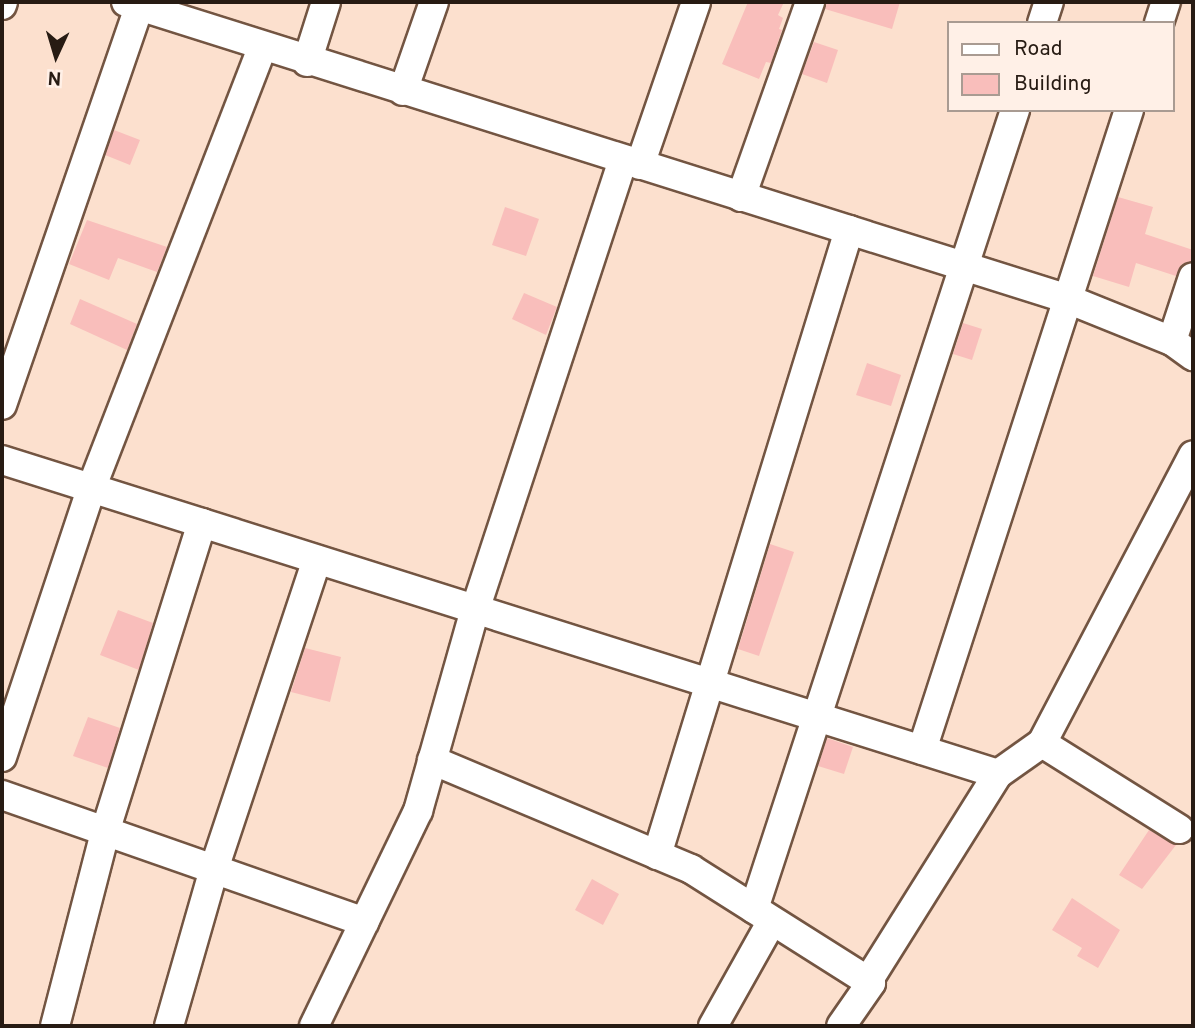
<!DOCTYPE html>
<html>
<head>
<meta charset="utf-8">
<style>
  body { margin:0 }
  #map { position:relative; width:1195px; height:1028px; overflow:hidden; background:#fce0ce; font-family:Overpass,sans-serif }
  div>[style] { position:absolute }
  .building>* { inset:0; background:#f9bebb }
  .roads { filter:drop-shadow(2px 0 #735542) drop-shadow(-2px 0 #735542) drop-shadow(0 2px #735542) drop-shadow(0 -2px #735542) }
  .minor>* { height:28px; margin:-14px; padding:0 14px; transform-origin:14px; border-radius:14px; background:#fff }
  span { translate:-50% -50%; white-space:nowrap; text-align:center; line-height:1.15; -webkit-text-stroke:5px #fff0e7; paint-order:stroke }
  .frame { position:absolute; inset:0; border:4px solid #271b13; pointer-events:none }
  .legend { position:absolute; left:947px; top:21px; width:228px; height:91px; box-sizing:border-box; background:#fff0e7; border:2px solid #a99b92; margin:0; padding:9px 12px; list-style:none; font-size:21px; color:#271b13 }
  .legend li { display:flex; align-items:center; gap:14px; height:35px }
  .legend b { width:35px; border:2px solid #a99b92 }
  .north { position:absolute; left:21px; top:21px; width:70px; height:70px; -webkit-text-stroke:5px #fff0e7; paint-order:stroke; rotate:184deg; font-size:19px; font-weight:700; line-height:28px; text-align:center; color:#271b13 }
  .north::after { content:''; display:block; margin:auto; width:24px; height:32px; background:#271b13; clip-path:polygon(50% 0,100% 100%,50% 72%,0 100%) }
</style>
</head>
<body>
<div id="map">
  <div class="building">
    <div style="clip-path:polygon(748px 2px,784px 2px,778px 15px,783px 18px,779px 29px,782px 30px,771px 63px,766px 62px,759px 79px,722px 64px)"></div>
    <div style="clip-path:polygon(826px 2px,900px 2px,892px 29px,825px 9px)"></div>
    <div style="clip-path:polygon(814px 42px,838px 50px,827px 83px,802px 74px)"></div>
    <div style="clip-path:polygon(114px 130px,140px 140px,130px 165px,105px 155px)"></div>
    <div style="clip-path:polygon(1118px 197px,1153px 207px,1145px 234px,1193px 250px,1193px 261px,1182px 264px,1176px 276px,1136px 263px,1129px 287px,1093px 276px)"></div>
    <div style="clip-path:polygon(505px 207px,539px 219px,526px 256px,492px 245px)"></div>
    <div style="clip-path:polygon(87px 220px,167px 247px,157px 272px,118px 258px,109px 280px,69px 264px)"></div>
    <div style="clip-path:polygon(524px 293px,557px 307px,546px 335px,512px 319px)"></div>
    <div style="clip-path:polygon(80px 299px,137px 324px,127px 350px,70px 324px)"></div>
    <div style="clip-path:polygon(963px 323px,982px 329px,972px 360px,953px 354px)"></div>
    <div style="clip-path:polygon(867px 363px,901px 375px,891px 406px,856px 395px)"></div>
    <div style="clip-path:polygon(770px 544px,794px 552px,759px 656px,738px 649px)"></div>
    <div style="clip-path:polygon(118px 610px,153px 623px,139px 670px,100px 655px)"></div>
    <div style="clip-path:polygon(305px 648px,341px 657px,330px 702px,291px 692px)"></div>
    <div style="clip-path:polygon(88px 717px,120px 728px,108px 768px,73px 756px)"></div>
    <div style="clip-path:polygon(827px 738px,853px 747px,844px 774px,818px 766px)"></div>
    <div style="clip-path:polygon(1149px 830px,1176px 845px,1142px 889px,1119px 875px)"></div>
    <div style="clip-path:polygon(592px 879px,619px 894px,603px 925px,575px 910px)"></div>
    <div style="clip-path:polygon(1072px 898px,1120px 930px,1098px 968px,1077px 956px,1082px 948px,1052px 930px)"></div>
  </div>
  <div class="roads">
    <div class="minor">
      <div style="left:126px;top:2px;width:985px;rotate:17.5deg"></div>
      <div style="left:1065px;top:298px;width:115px;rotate:21.9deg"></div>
      <div style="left:1172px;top:341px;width:26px;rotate:36deg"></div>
      <div style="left:2px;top:5px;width:3px;rotate:-72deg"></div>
      <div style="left:1042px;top:23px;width:22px;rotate:-72deg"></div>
      <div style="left:1159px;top:23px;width:22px;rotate:-72deg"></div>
      <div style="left:307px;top:62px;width:63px;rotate:-72.4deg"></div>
      <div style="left:403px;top:91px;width:94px;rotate:-70.8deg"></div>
      <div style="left:640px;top:165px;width:172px;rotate:-71deg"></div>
      <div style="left:741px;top:197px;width:207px;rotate:-70.5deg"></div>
      <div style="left:1172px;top:341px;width:67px;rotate:-71.8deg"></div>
      <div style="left:2px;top:405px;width:422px;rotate:-71deg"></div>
      <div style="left:2px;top:460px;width:1044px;rotate:17.5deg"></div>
      <div style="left:998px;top:774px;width:54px;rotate:-35.2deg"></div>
      <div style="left:1042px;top:743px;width:325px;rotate:-62.3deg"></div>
      <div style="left:1042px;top:743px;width:162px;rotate:32.1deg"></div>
      <div style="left:922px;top:750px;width:673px;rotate:-72.08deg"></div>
      <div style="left:2px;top:757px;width:282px;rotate:-71.6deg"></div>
      <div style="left:91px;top:489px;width:474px;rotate:-68.8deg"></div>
      <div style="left:432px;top:760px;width:281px;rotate:22.8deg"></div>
      <div style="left:691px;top:869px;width:213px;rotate:32.3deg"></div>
      <div style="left:871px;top:983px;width:52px;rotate:124.9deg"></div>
      <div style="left:2px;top:795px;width:384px;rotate:19.3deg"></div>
      <div style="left:657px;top:855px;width:654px;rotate:-72.92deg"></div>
      <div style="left:754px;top:909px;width:841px;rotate:-71.91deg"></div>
      <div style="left:868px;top:981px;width:244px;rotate:-57.9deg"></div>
      <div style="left:55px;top:1026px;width:200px;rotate:-75.5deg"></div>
      <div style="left:105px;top:832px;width:324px;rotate:-72.6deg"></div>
      <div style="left:169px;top:1026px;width:163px;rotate:-74deg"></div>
      <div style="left:214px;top:869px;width:326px;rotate:-71.6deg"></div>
      <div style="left:314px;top:1026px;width:239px;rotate:-64.2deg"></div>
      <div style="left:418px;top:811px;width:209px;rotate:-74.2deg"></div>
      <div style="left:475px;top:610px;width:474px;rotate:-71.8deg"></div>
      <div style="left:713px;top:1026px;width:120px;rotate:-60.7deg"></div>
    </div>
  </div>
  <div class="frame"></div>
  <ul class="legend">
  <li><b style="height:9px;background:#fff"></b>Road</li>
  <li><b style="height:19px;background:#f9bebb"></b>Building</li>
  </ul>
  <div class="north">N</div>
</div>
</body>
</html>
